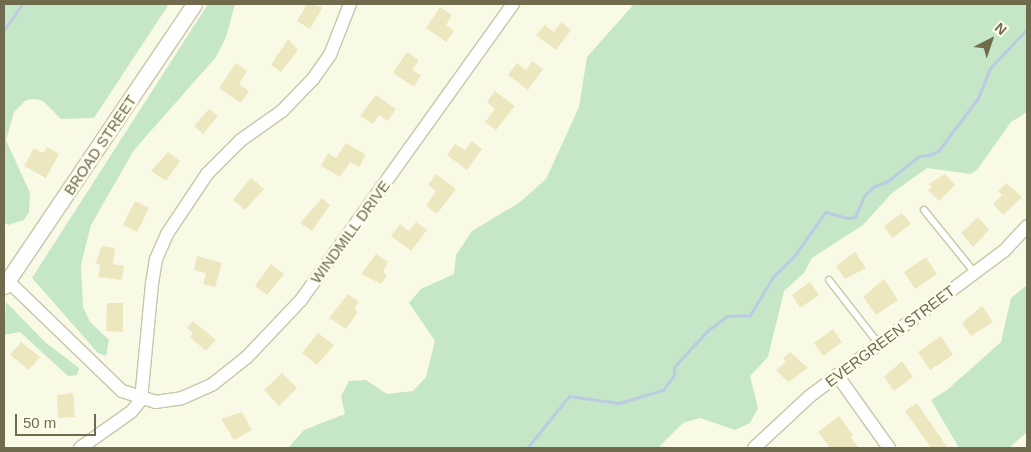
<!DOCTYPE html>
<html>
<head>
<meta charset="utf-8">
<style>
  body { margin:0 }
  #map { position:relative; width:1031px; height:452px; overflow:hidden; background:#f9fae6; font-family:Helvetica,sans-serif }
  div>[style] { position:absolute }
  .green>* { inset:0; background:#c6e6c8 }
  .stream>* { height:3px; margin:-1.5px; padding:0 1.5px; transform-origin:1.5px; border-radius:1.5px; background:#bccbe2 }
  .building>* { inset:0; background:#ede7c0 }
  .roads { filter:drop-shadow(1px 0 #c8c6ab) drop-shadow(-1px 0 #c8c6ab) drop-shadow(0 1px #c8c6ab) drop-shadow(0 -1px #c8c6ab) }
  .service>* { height:6px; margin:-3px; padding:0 3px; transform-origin:3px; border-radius:3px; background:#fff }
  .minor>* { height:12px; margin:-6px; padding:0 6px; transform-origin:6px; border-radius:6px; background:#fff }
  .tertiary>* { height:15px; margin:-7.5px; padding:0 7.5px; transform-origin:7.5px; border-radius:7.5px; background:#fff }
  span { translate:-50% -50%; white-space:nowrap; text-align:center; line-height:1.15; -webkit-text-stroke:5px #fcfdec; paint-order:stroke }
  .street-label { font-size:15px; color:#716b4d }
  .frame { position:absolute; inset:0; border:5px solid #716b4d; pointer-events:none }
  .north { position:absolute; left:966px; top:15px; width:50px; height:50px; -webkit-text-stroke:4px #fcfdec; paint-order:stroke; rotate:41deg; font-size:14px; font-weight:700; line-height:20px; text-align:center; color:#716b4d }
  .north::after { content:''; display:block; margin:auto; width:18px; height:22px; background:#716b4d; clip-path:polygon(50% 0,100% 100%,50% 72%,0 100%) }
  .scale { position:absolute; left:15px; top:414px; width:81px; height:22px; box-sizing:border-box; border:2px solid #716b4d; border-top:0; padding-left:6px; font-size:15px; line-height:18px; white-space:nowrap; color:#716b4d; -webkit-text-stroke:4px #fcfdec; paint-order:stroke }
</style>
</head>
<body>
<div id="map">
  <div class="green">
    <div style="clip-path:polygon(4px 4px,169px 4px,94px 118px,61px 119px,43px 101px,35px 99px,26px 100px,14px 112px,6px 140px,30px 193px,29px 212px,24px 220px,8px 225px,4px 222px)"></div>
    <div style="clip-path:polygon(208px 4px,235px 4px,226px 37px,216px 57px,134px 150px,91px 225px,81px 265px,83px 307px,90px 322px,109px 340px,106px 356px,98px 353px,32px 278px)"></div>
    <div style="clip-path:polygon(634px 4px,1027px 4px,1027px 112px,1011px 122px,977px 170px,970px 174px,927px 168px,891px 194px,863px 225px,812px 258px,804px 273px,784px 291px,768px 357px,750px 376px,758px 408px,750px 423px,735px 430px,700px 418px,683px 423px,658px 448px,288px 448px,304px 430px,345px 414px,341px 396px,349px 381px,366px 380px,387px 394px,413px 391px,426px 377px,435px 341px,409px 303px,421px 289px,454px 274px,456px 255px,472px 231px,519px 203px,546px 179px,579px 107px,587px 57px)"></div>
    <div style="clip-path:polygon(1027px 285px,1027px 432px,1009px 448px,959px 448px,931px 400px,947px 390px,1001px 342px,1011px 298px)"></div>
    <div style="clip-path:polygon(6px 302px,45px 342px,79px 368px,77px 375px,68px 376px,20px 332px,4px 335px)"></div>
  </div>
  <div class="stream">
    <div style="left:4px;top:30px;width:32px;rotate:-55deg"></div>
    <div style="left:527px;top:448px;width:67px;rotate:-51.1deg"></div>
    <div style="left:569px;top:396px;width:50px;rotate:8deg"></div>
    <div style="left:619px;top:403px;width:46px;rotate:-16.5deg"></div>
    <div style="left:663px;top:390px;width:19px;rotate:-54deg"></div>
    <div style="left:674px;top:375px;width:8px;rotate:-90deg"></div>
    <div style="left:674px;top:367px;width:49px;rotate:-47.5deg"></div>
    <div style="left:707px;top:331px;width:25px;rotate:-37deg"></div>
    <div style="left:727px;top:316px;width:23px;rotate:-2deg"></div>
    <div style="left:750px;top:315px;width:44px;rotate:-58.8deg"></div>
    <div style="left:773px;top:277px;width:31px;rotate:-45deg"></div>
    <div style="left:795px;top:255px;width:52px;rotate:-55.1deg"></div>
    <div style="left:825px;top:212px;width:23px;rotate:15deg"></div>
    <div style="left:847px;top:218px;width:8px;rotate:-7deg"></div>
    <div style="left:855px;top:217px;width:23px;rotate:-67deg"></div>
    <div style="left:864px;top:196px;width:13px;rotate:-45deg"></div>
    <div style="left:873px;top:187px;width:16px;rotate:-22deg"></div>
    <div style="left:888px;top:181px;width:40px;rotate:-39deg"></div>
    <div style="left:919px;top:156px;width:11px;rotate:-5deg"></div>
    <div style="left:930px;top:155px;width:10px;rotate:-29deg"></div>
    <div style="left:939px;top:150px;width:65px;rotate:-53.1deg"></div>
    <div style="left:978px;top:98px;width:32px;rotate:-68deg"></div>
    <div style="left:990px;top:68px;width:54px;rotate:-46.5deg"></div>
  </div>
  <div class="building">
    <div style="clip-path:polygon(307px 4px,323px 7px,310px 29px,297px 21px)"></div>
    <div style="clip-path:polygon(440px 7px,452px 15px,446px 25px,454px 31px,446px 42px,426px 28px)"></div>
    <div style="clip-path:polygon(561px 22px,571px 30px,556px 50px,536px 35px,545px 25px,554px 32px)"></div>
    <div style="clip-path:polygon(288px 39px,298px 50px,281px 72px,271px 65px)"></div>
    <div style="clip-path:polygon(407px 52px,419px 60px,412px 70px,421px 75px,414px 87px,393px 73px)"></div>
    <div style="clip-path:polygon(532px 61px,543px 69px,528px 90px,508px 75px,517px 63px,526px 70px)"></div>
    <div style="clip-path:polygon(236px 63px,247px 71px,239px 84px,249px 91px,241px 103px,219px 88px)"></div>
    <div style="clip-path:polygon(495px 91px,515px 106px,496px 130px,485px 122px,495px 109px,487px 102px)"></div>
    <div style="clip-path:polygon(376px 95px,396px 109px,388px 121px,379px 115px,373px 124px,360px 116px)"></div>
    <div style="clip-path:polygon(209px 109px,218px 116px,203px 134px,194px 126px)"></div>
    <div style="clip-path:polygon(472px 141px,482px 149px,467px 170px,447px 155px,455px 144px,465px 150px)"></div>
    <div style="clip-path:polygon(346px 143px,366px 155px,359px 167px,350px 162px,340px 177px,321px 166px,328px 153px,336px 158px)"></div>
    <div style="clip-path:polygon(47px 147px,59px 154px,46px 178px,24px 166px,34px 148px,43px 153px)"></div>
    <div style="clip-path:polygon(168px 152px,180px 161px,166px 181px,151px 171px)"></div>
    <div style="clip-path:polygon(436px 174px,456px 189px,437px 214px,426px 206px,436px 191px,428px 185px)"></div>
    <div style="clip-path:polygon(945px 174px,955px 185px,939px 201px,928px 190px,932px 187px,929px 184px)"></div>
    <div style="clip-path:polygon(251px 178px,264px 189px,245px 210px,233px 200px)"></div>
    <div style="clip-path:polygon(1006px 183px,1022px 197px,1003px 215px,993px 204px,1002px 195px,998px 191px)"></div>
    <div style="clip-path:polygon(322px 198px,330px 205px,312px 231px,300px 223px)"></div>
    <div style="clip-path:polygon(135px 201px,149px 208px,137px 232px,123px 225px)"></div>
    <div style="clip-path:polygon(902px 213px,911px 224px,892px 238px,884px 226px)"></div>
    <div style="clip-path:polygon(978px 217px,989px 230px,973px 247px,961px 233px)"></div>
    <div style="clip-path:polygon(416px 222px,427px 230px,411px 251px,391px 236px,400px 224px,409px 231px)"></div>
    <div style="clip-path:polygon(102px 246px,115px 248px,113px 264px,124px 266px,122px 280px,98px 277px,100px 265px,95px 264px)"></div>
    <div style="clip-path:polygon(855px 252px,866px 268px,845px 279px,836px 266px)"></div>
    <div style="clip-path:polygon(376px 254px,388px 262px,383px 272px,387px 276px,381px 284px,361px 274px)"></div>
    <div style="clip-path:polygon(197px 256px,222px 263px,215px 287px,203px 284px,206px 273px,194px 270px)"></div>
    <div style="clip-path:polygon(926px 257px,937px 274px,915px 289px,904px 272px)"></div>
    <div style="clip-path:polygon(271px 264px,284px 274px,267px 295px,255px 286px)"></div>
    <div style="clip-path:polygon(884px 279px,898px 300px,876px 315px,863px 297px)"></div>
    <div style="clip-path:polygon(810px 282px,819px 295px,800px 308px,792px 295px)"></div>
    <div style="clip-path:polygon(348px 294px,359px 302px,354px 309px,358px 312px,346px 329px,329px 318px)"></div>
    <div style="clip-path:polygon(107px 303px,123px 303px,123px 332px,106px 331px)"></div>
    <div style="clip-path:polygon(982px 306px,993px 322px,971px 336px,962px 323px)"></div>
    <div style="clip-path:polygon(193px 321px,216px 340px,206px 351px,190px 337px,193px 333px,187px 328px)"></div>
    <div style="clip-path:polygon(833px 329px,842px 342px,823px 356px,814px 343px)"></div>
    <div style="clip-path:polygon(318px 333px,334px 345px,317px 365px,302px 353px)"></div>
    <div style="clip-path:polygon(941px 336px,953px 355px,930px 370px,918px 352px)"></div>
    <div style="clip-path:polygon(21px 342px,40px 357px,29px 370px,10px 355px)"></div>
    <div style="clip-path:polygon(790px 352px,808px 368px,788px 382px,776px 370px,786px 362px,783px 358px)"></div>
    <div style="clip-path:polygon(902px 361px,913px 377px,894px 391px,884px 377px)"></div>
    <div style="clip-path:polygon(282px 373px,297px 388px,279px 406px,264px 390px)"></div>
    <div style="clip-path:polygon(73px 393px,75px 417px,58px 418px,57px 395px)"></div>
    <div style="clip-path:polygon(917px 403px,941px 438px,948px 448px,931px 448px,905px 411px)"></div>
    <div style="clip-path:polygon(242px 412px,252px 430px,234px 440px,221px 419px)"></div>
    <div style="clip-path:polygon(839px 416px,853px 435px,851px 437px,859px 448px,830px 448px,818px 432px)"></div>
  </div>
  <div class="roads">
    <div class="service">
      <div style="left:924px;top:210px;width:81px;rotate:51deg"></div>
      <div style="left:829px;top:280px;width:80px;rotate:52.1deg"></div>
    </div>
    <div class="minor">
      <div style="left:8px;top:281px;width:158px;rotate:44deg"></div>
      <div style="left:122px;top:391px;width:35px;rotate:18deg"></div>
      <div style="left:155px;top:402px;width:27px;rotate:-8deg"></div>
      <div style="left:182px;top:398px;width:34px;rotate:-24deg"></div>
      <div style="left:213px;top:384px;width:43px;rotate:-38.5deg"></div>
      <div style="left:247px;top:357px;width:79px;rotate:-46.5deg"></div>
      <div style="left:301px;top:300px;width:364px;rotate:-54.4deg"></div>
      <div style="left:837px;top:375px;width:90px;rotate:54.5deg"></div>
      <div style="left:80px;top:448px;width:62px;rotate:-35.2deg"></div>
      <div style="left:131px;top:412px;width:16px;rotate:-50deg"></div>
      <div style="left:141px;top:400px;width:117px;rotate:-84.6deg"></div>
      <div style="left:152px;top:284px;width:25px;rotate:-81deg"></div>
      <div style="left:156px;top:259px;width:27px;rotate:-66deg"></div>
      <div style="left:167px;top:234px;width:72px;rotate:-56.3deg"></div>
      <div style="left:207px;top:174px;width:48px;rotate:-45deg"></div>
      <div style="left:241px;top:140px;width:50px;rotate:-35.3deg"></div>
      <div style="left:282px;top:111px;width:45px;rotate:-45.9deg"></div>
      <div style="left:313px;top:79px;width:29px;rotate:-55deg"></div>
      <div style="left:330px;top:55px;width:55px;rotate:-68.6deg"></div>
      <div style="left:754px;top:448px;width:76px;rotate:-42.9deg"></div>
      <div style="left:810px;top:396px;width:242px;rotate:-36.8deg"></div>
      <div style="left:1004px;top:251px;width:34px;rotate:-47deg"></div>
    </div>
    <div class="tertiary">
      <div style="left:4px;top:286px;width:340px;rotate:-56deg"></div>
    </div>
  </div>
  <div class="street-label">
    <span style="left:100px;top:145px;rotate:-56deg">BROAD STREET</span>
    <span style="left:350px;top:232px;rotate:-54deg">WINDMILL DRIVE</span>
    <span style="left:890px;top:336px;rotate:-37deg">EVERGREEN STREET</span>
  </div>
  <div class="frame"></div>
  <div class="north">N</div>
  <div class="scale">50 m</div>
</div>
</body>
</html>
